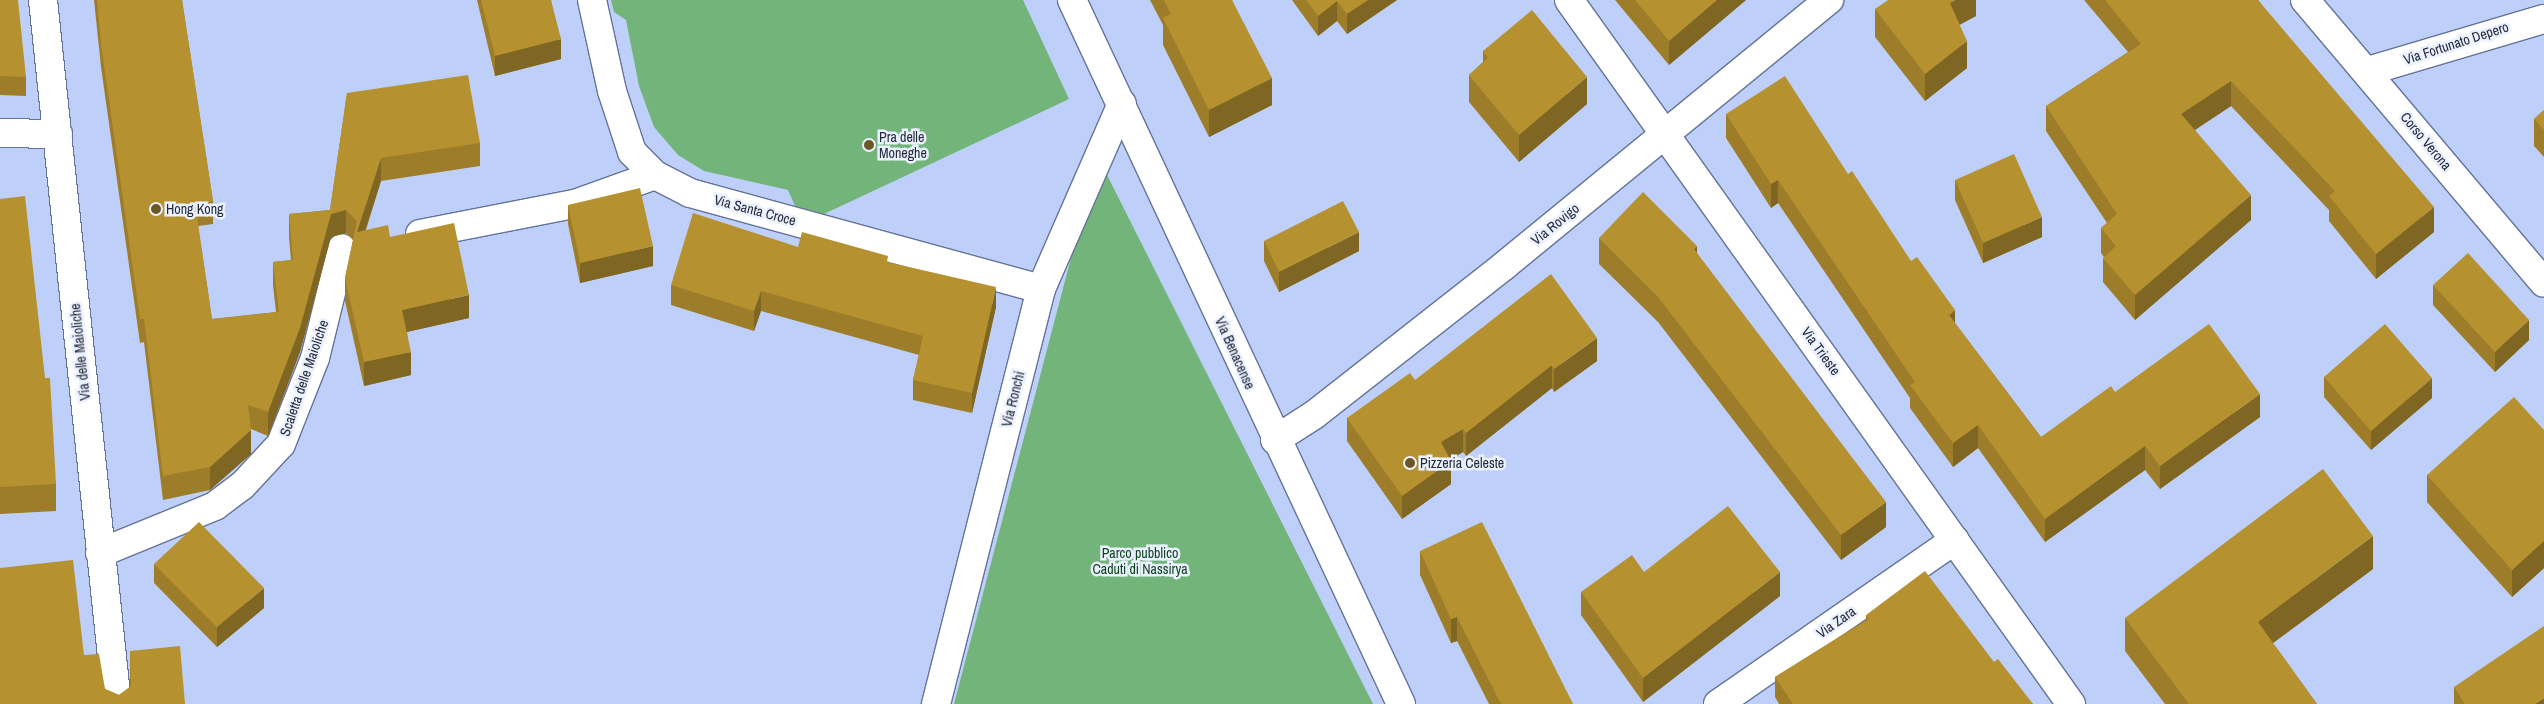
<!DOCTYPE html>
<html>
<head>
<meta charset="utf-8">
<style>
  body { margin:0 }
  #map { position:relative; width:2544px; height:704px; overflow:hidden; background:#bed0f9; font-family:"Archivo Narrow",sans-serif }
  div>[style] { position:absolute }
  .green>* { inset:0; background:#73b47b }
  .roads { filter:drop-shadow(1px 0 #647398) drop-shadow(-1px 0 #647398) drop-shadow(0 1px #647398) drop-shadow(0 -1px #647398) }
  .minor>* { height:28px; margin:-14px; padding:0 14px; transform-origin:14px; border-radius:14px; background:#fff }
  .secondary>* { height:28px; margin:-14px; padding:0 14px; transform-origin:14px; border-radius:14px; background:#fff }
  .wall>* { inset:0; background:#9d7d29 }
  .shaded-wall>* { inset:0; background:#7f6622 }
  .building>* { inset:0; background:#b69130 }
  .dots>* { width:14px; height:14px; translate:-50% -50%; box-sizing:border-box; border:2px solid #ebf1fe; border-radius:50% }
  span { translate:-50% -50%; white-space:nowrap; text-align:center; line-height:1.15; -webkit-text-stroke:5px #ebf1fe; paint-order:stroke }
  .street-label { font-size:14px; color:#232939 }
  .poi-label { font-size:14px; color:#232939 }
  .left { translate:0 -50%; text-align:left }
  .park-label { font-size:14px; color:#0c4319 }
</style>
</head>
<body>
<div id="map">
  <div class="green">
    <div style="clip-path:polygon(611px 0,1023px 0,1069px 99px,824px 214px,795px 206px,788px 190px,704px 171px,678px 155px,654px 127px,639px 86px,626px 20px,614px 12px)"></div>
    <div style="clip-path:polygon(1101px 163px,1373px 704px,954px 704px,1082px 216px)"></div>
  </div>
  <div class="roads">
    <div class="minor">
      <div style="left:43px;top:0;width:708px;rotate:84deg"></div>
      <div style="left:592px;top:0;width:93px;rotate:77.6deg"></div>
      <div style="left:612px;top:91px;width:64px;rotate:71.8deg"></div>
      <div style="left:632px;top:152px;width:33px;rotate:45deg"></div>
      <div style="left:655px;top:175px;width:39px;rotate:27deg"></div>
      <div style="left:690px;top:193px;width:364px;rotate:15.3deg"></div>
      <div style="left:1569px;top:0;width:865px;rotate:54.51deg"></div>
      <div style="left:2305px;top:0;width:370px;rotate:49.8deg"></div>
      <div style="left:2368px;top:71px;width:184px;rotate:-16.5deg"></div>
      <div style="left:0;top:133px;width:58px;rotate:1deg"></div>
      <div style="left:420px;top:234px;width:158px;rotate:-11deg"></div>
      <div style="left:575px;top:204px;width:85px;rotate:-19.9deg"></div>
      <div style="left:1275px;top:440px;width:46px;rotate:-32.7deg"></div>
      <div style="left:1314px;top:415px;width:243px;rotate:-38.1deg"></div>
      <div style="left:1505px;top:265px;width:419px;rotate:-39.3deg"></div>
      <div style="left:100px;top:553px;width:124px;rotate:-22.2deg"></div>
      <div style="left:215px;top:506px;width:34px;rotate:-37deg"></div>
      <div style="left:242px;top:486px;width:57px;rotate:-47.1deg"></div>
      <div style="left:281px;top:444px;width:92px;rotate:-68.4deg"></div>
      <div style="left:315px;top:358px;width:113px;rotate:-76.2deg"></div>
      <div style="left:936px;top:704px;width:428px;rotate:-75.8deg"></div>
      <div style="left:1041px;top:289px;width:202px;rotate:-66.4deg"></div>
      <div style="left:1718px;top:704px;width:288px;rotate:-34.7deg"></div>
    </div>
    <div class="secondary">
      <div style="left:1072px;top:0;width:777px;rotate:64.95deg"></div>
    </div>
  </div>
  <div class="wall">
    <div style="clip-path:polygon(0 0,26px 77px,26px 96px,0 95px)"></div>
    <div style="clip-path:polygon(94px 0,182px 0,213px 201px,213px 224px,198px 226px,212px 319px,276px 312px,273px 285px,273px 262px,291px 260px,289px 237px,289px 214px,330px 210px,347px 93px,480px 143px,480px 166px,381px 181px,366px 230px,390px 237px,469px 318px,407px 332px,411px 375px,364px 386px,345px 301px,345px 278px,353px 240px,346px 233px,331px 237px,300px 352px,268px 436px,251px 429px,251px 454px,210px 490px,163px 500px,144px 342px,140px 343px,101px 67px)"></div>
    <div style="clip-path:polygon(477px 0,551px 0,561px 59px,495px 76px)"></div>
    <div style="clip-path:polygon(1150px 0,1232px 0,1272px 105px,1209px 137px,1163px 45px,1163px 25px)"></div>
    <div style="clip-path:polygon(1292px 0,1397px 0,1347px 34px,1337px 21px,1318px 36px)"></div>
    <div style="clip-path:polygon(1615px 0,1746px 0,1669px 65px)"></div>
    <div style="clip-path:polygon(1976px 0,1976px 16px,1959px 25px,1967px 68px,1925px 101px,1875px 37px,1875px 9px)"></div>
    <div style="clip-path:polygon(2084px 0,2258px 0,2434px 232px,2376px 279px,2329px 221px,2329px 210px,2231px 106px,2195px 130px,2251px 220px,2135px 320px,2103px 282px,2103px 258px,2104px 257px,2101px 253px,2101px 228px,2107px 223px,2046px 131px,2046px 106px,2128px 52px)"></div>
    <div style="clip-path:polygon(1483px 51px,1587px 104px,1519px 162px,1469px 102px,1469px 75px,1483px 62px)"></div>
    <div style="clip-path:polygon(2544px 110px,2544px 157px,2534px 146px,2534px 119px)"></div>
    <div style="clip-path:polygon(1726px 114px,1848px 174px,1955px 323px,2041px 437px,2115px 392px,2260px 417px,2160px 489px,2145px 470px,2045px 542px,1978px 448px,1953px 467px,1910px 408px,1910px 398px,1778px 203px,1771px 208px,1726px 138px)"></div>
    <div style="clip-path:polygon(1955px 180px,2042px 237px,1983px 263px,1955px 200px)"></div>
    <div style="clip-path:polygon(0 199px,56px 484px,56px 511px,0 514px)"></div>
    <div style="clip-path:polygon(568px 205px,653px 266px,580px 283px,568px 224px)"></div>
    <div style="clip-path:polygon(1599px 238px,1697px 254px,1886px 527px,1841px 560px,1658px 322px,1599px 264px)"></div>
    <div style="clip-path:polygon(1264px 241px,1359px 251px,1279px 292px,1264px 261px)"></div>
    <div style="clip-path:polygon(798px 247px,888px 263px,996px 307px,972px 413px,913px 400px,913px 380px,919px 355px,761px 311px,754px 331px,671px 305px,671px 285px)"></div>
    <div style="clip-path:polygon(2433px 285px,2529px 340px,2495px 372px,2433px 305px)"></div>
    <div style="clip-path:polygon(1597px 361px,1554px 392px,1552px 388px,1466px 456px,1463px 452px,1450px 460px,1451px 484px,1402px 519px,1347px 441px,1347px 418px,1415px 380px)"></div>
    <div style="clip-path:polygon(2324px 377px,2432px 398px,2371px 450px,2324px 397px)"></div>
    <div style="clip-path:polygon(2544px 430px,2544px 568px,2512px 597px,2427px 502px,2427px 475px)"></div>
    <div style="clip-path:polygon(1420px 551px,1573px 704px,1489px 704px,1457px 641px,1451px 643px,1420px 575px)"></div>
    <div style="clip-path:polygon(154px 564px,264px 608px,217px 647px,154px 583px)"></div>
    <div style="clip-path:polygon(2373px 569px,2273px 643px,2317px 704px,2165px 704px,2125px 651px,2125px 618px)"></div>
    <div style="clip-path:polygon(1644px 572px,1780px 596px,1643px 702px,1581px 615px,1581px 592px)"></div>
    <div style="clip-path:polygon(1866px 615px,1994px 662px,2033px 704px,1779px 704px,1775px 697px,1775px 677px,1866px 620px)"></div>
    <div style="clip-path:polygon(130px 651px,185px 704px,0 704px,84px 655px,105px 689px,119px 695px,130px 687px)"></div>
    <div style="clip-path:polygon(2454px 687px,2544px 704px,2454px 704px)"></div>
  </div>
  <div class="shaded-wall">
    <div style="clip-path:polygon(1368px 0,1397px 0,1347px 34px,1347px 14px)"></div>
    <div style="clip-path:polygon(1717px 0,1746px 0,1669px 65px,1669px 41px)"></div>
    <div style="clip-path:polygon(1955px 0,1976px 0,1976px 16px,1950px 30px,1950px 3px)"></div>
    <div style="clip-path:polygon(1337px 1px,1337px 21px,1318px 36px,1318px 16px)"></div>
    <div style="clip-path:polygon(561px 39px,561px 59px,495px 76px,495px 56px)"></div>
    <div style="clip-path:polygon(1967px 41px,1967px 68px,1925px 101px,1925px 74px)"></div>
    <div style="clip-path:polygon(1587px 77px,1587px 104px,1519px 162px,1519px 135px)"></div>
    <div style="clip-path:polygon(1272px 78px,1272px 105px,1209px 137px,1209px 110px)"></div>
    <div style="clip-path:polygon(2231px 81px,2231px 106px,2181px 139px,2181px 114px)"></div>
    <div style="clip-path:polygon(381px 158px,381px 181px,357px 255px,357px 232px)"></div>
    <div style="clip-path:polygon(1778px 180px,1778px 203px,1771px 208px,1771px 184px)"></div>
    <div style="clip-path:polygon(2251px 195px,2251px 220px,2135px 320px,2135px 295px)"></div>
    <div style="clip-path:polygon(2434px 207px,2434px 232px,2376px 279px,2376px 254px)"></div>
    <div style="clip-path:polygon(346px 210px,346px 233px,331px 237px,300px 352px,268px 436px,268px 412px,331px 214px)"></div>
    <div style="clip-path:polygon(2042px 217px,2042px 237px,1983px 263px,1983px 243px)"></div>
    <div style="clip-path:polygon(1359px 232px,1359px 251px,1279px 292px,1279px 272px)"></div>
    <div style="clip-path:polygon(653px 246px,653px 266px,580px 283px,580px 263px)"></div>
    <div style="clip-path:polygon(1697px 246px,1697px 271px,1694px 249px)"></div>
    <div style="clip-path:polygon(996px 287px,996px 307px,972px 413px,972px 393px)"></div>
    <div style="clip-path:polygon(761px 291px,761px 311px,754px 331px,754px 311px)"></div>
    <div style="clip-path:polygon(469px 295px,469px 318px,402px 333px,402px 310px)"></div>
    <div style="clip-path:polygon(1955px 310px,1955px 334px,1949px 315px)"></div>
    <div style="clip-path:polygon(2529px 320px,2529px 340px,2495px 372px,2495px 352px)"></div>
    <div style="clip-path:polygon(1597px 338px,1597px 361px,1554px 392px,1554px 369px)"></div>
    <div style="clip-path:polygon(411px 352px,411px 375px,364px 386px,364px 362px)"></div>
    <div style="clip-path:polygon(1552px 365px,1552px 388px,1466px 456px,1466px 433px)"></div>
    <div style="clip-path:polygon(2432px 378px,2432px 398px,2371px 450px,2371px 431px)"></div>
    <div style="clip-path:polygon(2260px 394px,2260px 417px,2160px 489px,2160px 466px)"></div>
    <div style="clip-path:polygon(1978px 425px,1978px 448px,1953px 467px,1953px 443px)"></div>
    <div style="clip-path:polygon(1463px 429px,1463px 452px,1441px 465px,1441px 442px)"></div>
    <div style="clip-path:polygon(251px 430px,251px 454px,210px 490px,210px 467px)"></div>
    <div style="clip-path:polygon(2145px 446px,2145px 470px,2045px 542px,2045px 519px)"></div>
    <div style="clip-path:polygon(1451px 461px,1451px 484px,1402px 519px,1402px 496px)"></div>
    <div style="clip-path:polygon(1886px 502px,1886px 527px,1841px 560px,1841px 535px)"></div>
    <div style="clip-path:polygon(2373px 536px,2373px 569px,2258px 654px,2258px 622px)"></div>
    <div style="clip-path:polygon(2544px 541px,2544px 568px,2512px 597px,2512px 570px)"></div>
    <div style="clip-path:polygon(1780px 572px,1780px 596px,1643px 702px,1643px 678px)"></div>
    <div style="clip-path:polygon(264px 588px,264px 608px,217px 647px,217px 627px)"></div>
    <div style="clip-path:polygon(1457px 617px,1457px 641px,1451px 643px,1451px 619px)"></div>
    <div style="clip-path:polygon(2544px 698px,2544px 704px,2535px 704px)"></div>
  </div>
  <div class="building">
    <div style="clip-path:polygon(0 0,18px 0,26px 77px,0 76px)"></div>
    <div style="clip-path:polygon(97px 0,182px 0,213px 201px,195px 203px,212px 319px,279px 312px,273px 262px,293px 260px,289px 214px,330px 210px,347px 93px,468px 75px,480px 143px,381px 158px,357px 232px,388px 225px,390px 237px,454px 223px,469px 295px,402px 310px,411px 352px,364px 362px,345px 278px,357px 221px,346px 210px,331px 214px,300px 328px,268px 412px,248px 405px,251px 430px,210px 467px,163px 476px,144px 319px,140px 319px,101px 44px)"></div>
    <div style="clip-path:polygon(481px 0,551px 0,561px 39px,495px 56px)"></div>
    <div style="clip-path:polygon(1164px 0,1232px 0,1272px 78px,1209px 110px,1163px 18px,1171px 14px)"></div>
    <div style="clip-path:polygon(1306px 0,1368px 0,1347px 14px,1337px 1px,1318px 16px)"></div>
    <div style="clip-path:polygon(1635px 0,1717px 0,1669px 41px)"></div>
    <div style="clip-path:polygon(1888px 0,1955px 0,1950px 3px,1967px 41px,1925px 74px,1875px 9px)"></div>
    <div style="clip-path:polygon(2105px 0,2258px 0,2434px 207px,2376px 254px,2329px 196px,2335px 191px,2231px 81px,2181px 114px,2251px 195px,2135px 295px,2103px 258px,2116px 246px,2101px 228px,2117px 214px,2046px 106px,2141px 44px)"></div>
    <div style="clip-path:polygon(1532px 10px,1587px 77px,1519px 135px,1469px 75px,1488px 58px,1483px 51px)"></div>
    <div style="clip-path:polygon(1785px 76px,1848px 174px,1852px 171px,1911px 261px,1917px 257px,1955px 310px,1949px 315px,2041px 437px,2111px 386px,2115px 392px,2209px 324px,2260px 394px,2160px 466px,2145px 446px,2045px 519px,1978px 425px,1953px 443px,1910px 385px,1915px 382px,1778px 180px,1771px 184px,1726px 114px)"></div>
    <div style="clip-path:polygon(2544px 110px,2544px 130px,2534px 119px)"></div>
    <div style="clip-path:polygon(2014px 154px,2042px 217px,1983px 243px,1955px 180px)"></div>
    <div style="clip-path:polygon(640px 188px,653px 246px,580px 263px,568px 205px)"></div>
    <div style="clip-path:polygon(1643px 192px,1697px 246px,1694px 249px,1886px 502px,1841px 535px,1658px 297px,1599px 238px)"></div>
    <div style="clip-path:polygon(25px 196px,45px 378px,50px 378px,56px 484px,0 487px,0 199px)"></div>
    <div style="clip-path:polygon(1343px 201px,1359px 232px,1279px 272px,1264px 241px)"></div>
    <div style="clip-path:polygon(693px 213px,798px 247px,802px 232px,888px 256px,887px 262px,996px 287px,972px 393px,913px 380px,923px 336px,761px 291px,754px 311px,671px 285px)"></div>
    <div style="clip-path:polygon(2468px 253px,2529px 320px,2495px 352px,2433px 285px)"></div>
    <div style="clip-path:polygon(1551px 274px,1597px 338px,1554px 369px,1552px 365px,1466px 433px,1463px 429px,1441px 442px,1451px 461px,1402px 496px,1347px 418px,1410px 373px,1415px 380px)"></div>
    <div style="clip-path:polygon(2385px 324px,2432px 378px,2371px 431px,2324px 377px)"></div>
    <div style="clip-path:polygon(2514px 397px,2544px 430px,2544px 541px,2512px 570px,2427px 475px)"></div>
    <div style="clip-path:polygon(2323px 469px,2373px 536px,2258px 622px,2317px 704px,2189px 704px,2125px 618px)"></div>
    <div style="clip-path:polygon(1728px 506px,1780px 572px,1643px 678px,1581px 592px,1632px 555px,1644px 572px)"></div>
    <div style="clip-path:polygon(199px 522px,264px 588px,217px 627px,154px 564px)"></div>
    <div style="clip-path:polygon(1482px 522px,1573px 704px,1501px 704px,1457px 617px,1451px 619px,1420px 551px)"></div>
    <div style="clip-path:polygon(73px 560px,84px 655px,99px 654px,105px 689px,119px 695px,131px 686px,130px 651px,180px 646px,185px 704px,0 704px,0 568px)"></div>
    <div style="clip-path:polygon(1925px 571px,1994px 662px,1998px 659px,2033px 704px,1793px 704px,1775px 677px,1869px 619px,1866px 615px)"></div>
    <div style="clip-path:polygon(2544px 626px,2544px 698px,2535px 704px,2465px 704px,2454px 687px)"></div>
  </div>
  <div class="dots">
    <div style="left:869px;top:145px;background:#6c5827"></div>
    <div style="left:156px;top:209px;background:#6c5827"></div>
    <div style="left:1410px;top:463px;background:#6c5827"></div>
  </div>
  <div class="street-label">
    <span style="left:2456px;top:43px;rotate:-18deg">Via Fortunato Depero</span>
    <span style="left:2426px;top:141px;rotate:50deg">Corso Verona</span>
    <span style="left:755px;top:210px;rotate:15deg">Via Santa Croce</span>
    <span style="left:1555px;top:224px;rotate:-39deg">Via Rovigo</span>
    <span style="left:1821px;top:351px;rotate:54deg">Via Trieste</span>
    <span style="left:80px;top:352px;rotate:-96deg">Via delle Maioliche</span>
    <span style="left:1235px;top:353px;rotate:66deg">Via Benacense</span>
    <span style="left:304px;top:378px;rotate:-71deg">Scaletta delle Maioliche</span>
    <span style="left:1013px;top:399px;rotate:-76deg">Via Ronchi</span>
    <span style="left:1836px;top:622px;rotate:-35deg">Via Zara</span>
  </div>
  <div class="poi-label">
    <span class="left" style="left:879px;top:145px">Pra delle<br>Moneghe</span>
    <span class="left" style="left:166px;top:209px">Hong Kong</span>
    <span class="left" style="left:1420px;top:463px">Pizzeria Celeste</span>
  </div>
  <div class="park-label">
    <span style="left:1140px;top:561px">Parco pubblico<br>Caduti di Nassirya</span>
  </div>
</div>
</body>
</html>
